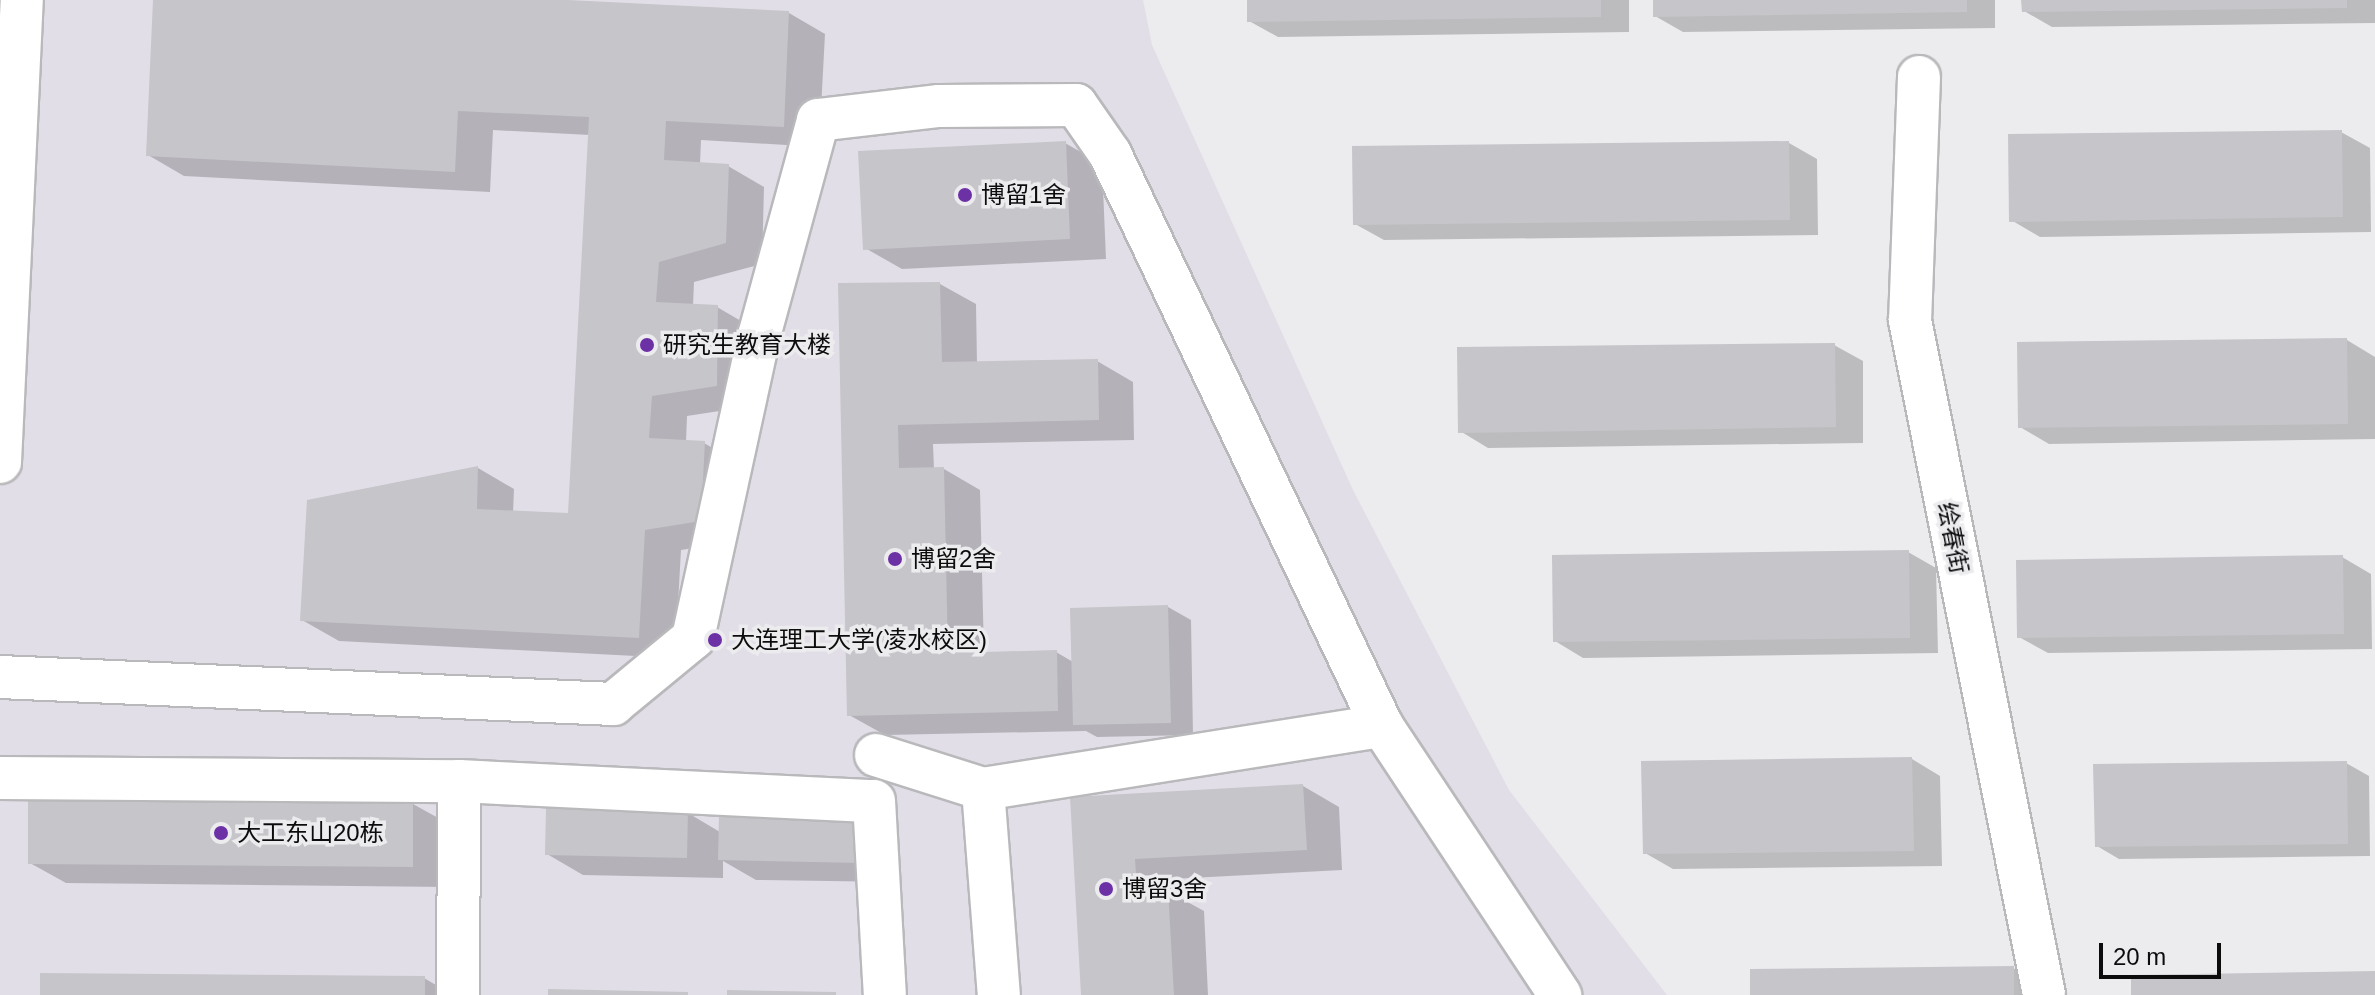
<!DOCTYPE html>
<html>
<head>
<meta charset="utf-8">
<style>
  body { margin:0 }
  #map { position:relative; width:2375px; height:995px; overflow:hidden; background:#ecebee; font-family:Arial,"Noto Sans SC",sans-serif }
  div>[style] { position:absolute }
  .built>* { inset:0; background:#e2dee8 }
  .shadow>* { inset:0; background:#0003 }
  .building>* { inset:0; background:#c6c5c9 }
  .roads { filter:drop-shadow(2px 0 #b9b8bb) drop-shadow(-2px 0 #b9b8bb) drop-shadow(0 2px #b9b8bb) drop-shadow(0 -2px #b9b8bb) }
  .minor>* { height:42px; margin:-21px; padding:0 21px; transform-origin:21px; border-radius:21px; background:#fff }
  .dots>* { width:22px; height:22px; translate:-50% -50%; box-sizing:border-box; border:4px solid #ecebee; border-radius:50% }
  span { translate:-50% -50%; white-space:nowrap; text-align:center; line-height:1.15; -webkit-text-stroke:7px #ecebee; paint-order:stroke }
  .poi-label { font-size:24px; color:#0d0c0d }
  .left { translate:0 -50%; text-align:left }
  .street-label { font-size:24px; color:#0d0c0d }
  .scale { position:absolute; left:2099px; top:943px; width:122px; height:36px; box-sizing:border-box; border:4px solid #0d0c0d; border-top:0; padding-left:10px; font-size:24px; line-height:28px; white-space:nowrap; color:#0d0c0d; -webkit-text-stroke:6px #ecebee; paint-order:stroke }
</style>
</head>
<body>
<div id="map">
  <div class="built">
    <div style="clip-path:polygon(0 0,1143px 0,1152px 45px,1353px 490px,1509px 790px,1667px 995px,0 995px)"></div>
  </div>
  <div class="shadow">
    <div style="clip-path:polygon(155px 0,529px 0,789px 13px,825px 34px,819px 147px,701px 140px,700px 164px,728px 166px,764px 187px,762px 264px,694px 282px,693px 306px,717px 307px,753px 328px,752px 406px,687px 416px,686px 442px,704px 443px,740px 464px,737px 541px,681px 550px,675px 658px,339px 641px,302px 620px,309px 502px,478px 468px,514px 489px,513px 513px,570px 515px,590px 135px,493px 130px,490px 192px,184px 176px,148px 155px)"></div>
    <div style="clip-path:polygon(1249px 0,1629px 0,1629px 32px,1278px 37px,1249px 21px)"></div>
    <div style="clip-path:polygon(1655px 0,1995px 0,1995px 28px,1683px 32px,1655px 16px)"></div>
    <div style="clip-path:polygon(2023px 0,2375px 0,2375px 23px,2052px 27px,2024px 11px)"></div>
    <div style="clip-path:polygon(2341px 132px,2370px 148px,2371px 232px,2040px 237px,2011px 220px)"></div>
    <div style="clip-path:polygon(1065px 143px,1102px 164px,1106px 259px,902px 269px,865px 248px)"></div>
    <div style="clip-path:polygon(1789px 143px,1817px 159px,1818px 235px,1384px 240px,1355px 224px)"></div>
    <div style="clip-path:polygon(940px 284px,976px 304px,977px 363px,1097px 361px,1133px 382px,1134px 440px,933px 444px,934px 469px,944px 469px,980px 490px,984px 654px,1056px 652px,1073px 662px,1168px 607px,1191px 620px,1193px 735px,1097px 737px,1086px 731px,885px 735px,849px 715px,840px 285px)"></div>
    <div style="clip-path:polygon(2347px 340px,2375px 357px,2375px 439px,2049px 444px,2020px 427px)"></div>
    <div style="clip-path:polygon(1834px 345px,1863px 361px,1863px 443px,1488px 448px,1460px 431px)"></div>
    <div style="clip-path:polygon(1908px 552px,1936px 568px,1938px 653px,1583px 658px,1555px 641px)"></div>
    <div style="clip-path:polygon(2342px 557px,2371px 574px,2372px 649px,2048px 653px,2019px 637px)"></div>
    <div style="clip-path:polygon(1912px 759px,1940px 776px,1942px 866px,1673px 869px,1645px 853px)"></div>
    <div style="clip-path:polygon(2346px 763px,2369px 776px,2370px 856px,2119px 859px,2097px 846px)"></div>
    <div style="clip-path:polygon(1303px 786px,1339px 807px,1342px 870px,1171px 879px,1171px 893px,1204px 911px,1208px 995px,1083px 995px,1072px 799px)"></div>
    <div style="clip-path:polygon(413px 804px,449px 824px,448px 887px,66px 883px,30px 863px)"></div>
    <div style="clip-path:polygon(688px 813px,720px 832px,860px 818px,895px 882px,756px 880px,723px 861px,723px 878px,583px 875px,547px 854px)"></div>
    <div style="clip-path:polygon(2013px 968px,2036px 981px,2036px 995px,1752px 995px)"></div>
    <div style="clip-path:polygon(424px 978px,453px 995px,42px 995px)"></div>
  </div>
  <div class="building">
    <div style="clip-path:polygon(153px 0,568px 0,789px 11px,784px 127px,666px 121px,664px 160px,729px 164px,726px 243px,659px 262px,656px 302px,718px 305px,717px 386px,652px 396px,649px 438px,705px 441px,701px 521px,645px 530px,639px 638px,300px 621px,307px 500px,478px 466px,477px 509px,568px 513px,589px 117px,458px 111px,455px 172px,146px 156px)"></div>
    <div style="clip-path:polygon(1247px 0,1601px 0,1601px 17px,1247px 22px)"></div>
    <div style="clip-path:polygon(1653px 0,1967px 0,1967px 12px,1653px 17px)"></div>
    <div style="clip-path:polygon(2021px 0,2347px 0,2347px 8px,2022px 12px)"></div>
    <div style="clip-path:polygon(2342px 130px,2343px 217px,2009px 222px,2008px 134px)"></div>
    <div style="clip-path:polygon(1066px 141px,1070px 239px,863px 250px,858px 151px)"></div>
    <div style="clip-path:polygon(1789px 141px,1790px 220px,1353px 225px,1352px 146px)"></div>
    <div style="clip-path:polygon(940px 282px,942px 362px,1098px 359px,1099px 420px,898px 425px,899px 468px,944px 467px,948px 653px,1057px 650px,1058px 711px,847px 716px,838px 283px)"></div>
    <div style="clip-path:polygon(2347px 338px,2348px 424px,2018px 428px,2017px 342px)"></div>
    <div style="clip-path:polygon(1835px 343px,1836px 427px,1458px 433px,1457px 347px)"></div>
    <div style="clip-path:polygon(1909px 550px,1910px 638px,1553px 642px,1552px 555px)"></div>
    <div style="clip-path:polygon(2343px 555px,2344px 634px,2017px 638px,2016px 560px)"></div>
    <div style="clip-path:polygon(1168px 605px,1171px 723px,1073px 725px,1070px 608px)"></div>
    <div style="clip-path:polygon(1912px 757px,1914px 851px,1643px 854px,1641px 761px)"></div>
    <div style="clip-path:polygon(2347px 761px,2348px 844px,2095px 847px,2093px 764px)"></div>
    <div style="clip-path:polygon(1303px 784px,1307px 850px,1135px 859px,1137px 890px,1168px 889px,1174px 995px,1081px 995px,1070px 797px)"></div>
    <div style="clip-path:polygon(28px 798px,413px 802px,413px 867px,28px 864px)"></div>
    <div style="clip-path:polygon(546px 808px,688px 811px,687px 858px,545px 855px)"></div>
    <div style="clip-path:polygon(719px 813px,861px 816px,860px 863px,718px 860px)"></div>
    <div style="clip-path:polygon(2014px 966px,2014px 995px,1750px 995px,1750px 969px)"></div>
    <div style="clip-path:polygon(2375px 971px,2375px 995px,2131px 995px,2131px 975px)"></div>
    <div style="clip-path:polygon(40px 973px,425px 976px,425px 995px,40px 995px)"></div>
    <div style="clip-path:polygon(548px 989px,688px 992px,688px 995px,548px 995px)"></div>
    <div style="clip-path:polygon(727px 990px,836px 992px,836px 995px,727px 995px)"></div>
  </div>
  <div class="roads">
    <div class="minor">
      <div style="left:1919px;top:77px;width:243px;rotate:92.1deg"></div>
      <div style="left:1910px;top:320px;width:688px;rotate:78.77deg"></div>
      <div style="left:0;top:462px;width:463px;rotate:-87.3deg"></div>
      <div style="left:0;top:677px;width:614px;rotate:2.52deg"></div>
      <div style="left:613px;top:704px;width:104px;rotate:-39.5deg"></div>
      <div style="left:693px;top:638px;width:309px;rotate:-77.7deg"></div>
      <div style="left:759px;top:336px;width:224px;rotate:-74.7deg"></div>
      <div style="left:818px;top:120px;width:122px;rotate:-6.6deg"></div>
      <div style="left:939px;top:106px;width:137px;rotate:-0.4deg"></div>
      <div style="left:1076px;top:105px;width:60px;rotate:55.2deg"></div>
      <div style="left:1110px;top:154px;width:633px;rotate:64.57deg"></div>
      <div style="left:1382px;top:726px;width:323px;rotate:56.5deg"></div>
      <div style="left:876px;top:755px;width:112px;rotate:17.6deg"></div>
      <div style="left:983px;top:789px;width:207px;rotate:85.6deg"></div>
      <div style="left:0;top:778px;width:459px;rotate:0.4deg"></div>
      <div style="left:459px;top:781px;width:415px;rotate:2.8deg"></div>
      <div style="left:874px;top:801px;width:194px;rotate:86.8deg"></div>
      <div style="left:983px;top:789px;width:404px;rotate:-9deg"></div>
      <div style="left:458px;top:995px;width:214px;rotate:-89.7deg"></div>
    </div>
  </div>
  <div class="dots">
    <div style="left:965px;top:195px;background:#6d31a6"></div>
    <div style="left:647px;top:345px;background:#6d31a6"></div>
    <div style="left:895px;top:559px;background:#6d31a6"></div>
    <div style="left:715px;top:640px;background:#6d31a6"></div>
    <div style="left:221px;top:833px;background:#6d31a6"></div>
    <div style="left:1106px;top:889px;background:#6d31a6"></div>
  </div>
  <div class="poi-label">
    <span class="left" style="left:981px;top:195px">博留1舍</span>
    <span class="left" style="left:663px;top:345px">研究生教育大楼</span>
    <span class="left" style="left:911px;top:559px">博留2舍</span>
    <span class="left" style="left:731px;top:640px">大连理工大学(凌水校区)</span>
    <span class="left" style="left:237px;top:833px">大工东山20栋</span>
    <span class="left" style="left:1122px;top:889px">博留3舍</span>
  </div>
  <div class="street-label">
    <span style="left:1953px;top:538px;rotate:79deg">绘春街</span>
  </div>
  <div class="scale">20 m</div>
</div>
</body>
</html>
